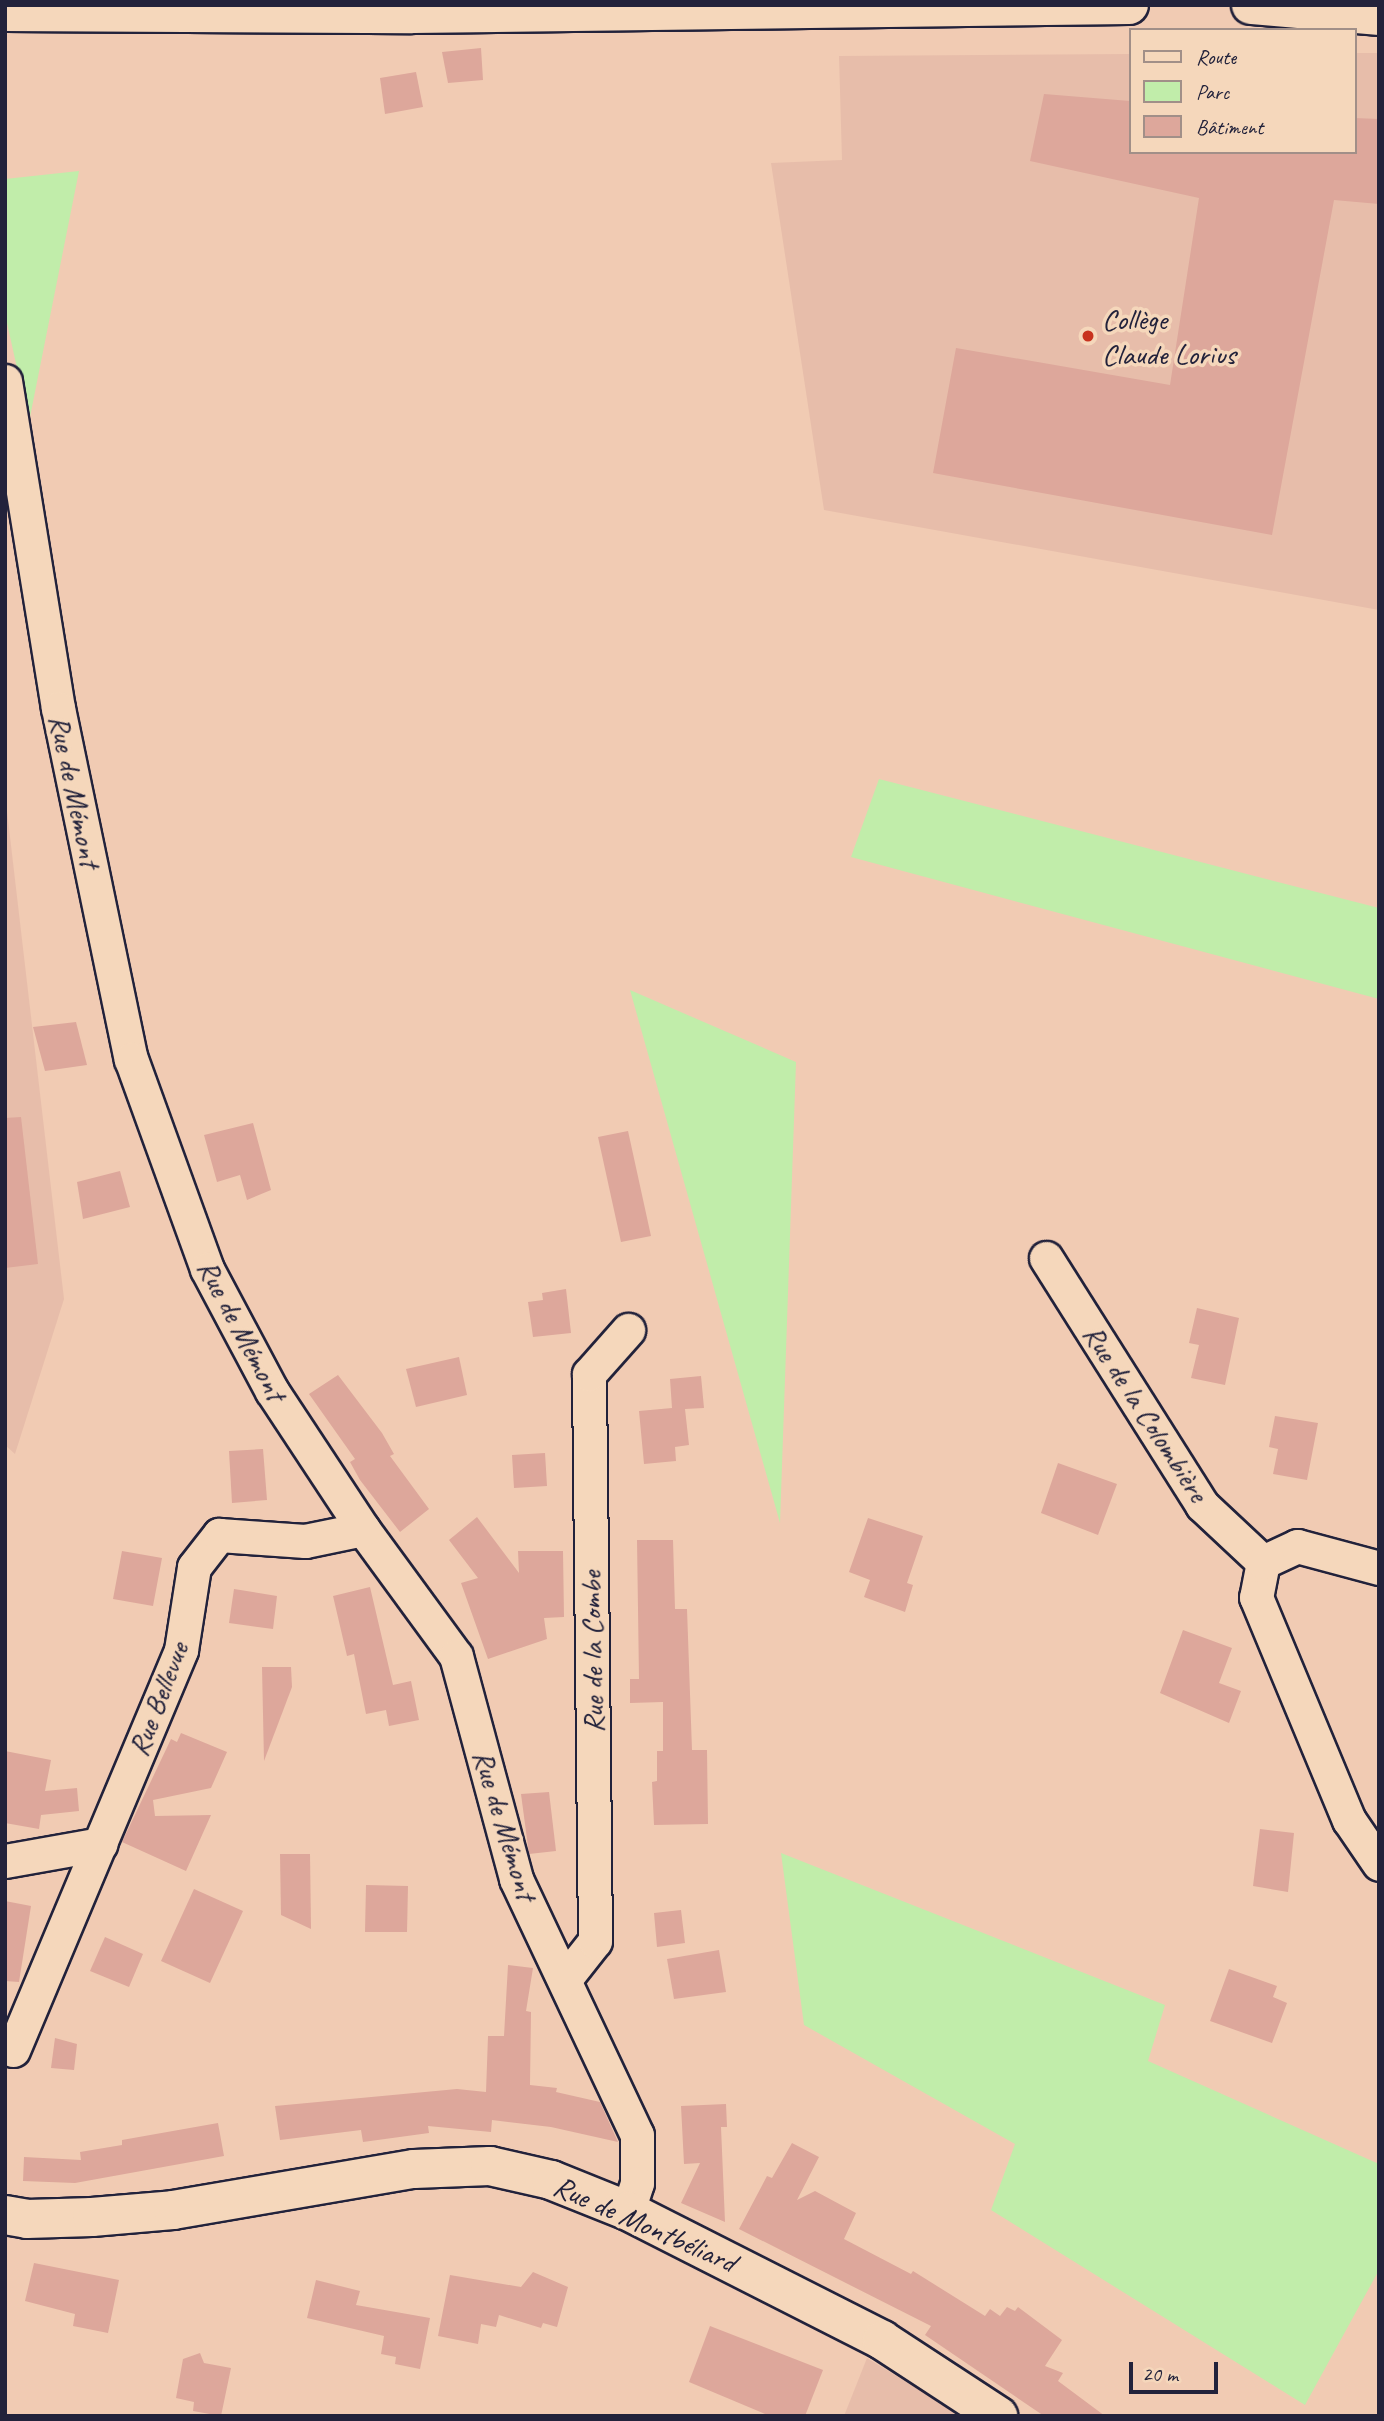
<!DOCTYPE html>
<html>
<head>
<meta charset="utf-8">
<style>
  body { margin:0 }
  #map { position:relative; width:1384px; height:2421px; overflow:hidden; background:#f1cbb3; font-family:Caveat,sans-serif }
  div>[style] { position:absolute }
  .built>* { inset:0; background:#e7bdaa }
  .green>* { inset:0; background:#c1edaa }
  .building>* { inset:0; background:#dda79b }
  .roads { filter:drop-shadow(2px 0 #22223b) drop-shadow(-2px 0 #22223b) drop-shadow(0 2px #22223b) drop-shadow(0 -2px #22223b) }
  .street>* { height:33px; margin:-16.5px; padding:0 16.5px; transform-origin:16.5px; border-radius:16.5px; background:#f5d7bb }
  .secondary>* { height:38px; margin:-19px; padding:0 19px; transform-origin:19px; border-radius:19px; background:#f5d7bb }
  .dots>* { width:19px; height:19px; translate:-50% -50%; box-sizing:border-box; border:4px solid #f5d7bb; border-radius:50% }
  span { translate:-50% -50%; white-space:nowrap; text-align:center; line-height:1.15; -webkit-text-stroke:7px #f5d7bb; paint-order:stroke }
  .poi-label { font-size:30px; color:#22223b }
  .left { translate:0 -50%; text-align:left }
  .street-label { font-size:30px; color:#22223b }
  .frame { position:absolute; inset:0; border:7px solid #22223b; pointer-events:none }
  .legend { position:absolute; left:1129px; top:28px; width:228px; height:126px; box-sizing:border-box; background:#f5d7bb; border:2px solid #a18f88; margin:0; padding:9px 12px; list-style:none; font-size:21px; color:#22223b }
  .legend li { display:flex; align-items:center; gap:14px; height:35px }
  .legend b { width:35px; border:2px solid #a18f88 }
  .scale { position:absolute; left:1129px; top:2362px; width:89px; height:32px; box-sizing:border-box; border:4px solid #22223b; border-top:0; padding-left:9px; font-size:21px; line-height:24px; white-space:nowrap; color:#22223b; -webkit-text-stroke:5px #f5d7bb; paint-order:stroke }
</style>
</head>
<body>
<div id="map">
  <div class="built">
    <div style="clip-path:polygon(1354px 53px,1379px 53px,1379px 610px,824px 510px,771px 163px,842px 160px,839px 56px,1130px 54px,1130px 152px,1354px 152px)"></div>
    <div style="clip-path:polygon(5px 794px,64px 1299px,15px 1454px,5px 1445px)"></div>
    <div style="clip-path:polygon(867px 2358px,962px 2416px,844px 2416px)"></div>
  </div>
  <div class="green">
    <div style="clip-path:polygon(79px 171px,29px 422px,5px 314px,5px 179px)"></div>
    <div style="clip-path:polygon(879px 779px,1379px 908px,1379px 999px,851px 857px)"></div>
    <div style="clip-path:polygon(630px 990px,796px 1062px,780px 1523px)"></div>
    <div style="clip-path:polygon(781px 1853px,1165px 2005px,1148px 2061px,1379px 2164px,1379px 2270px,1305px 2405px,991px 2210px,1015px 2144px,804px 2025px)"></div>
  </div>
  <div class="building">
    <div style="clip-path:polygon(481px 48px,483px 80px,448px 83px,442px 52px)"></div>
    <div style="clip-path:polygon(416px 72px,423px 107px,385px 114px,380px 78px)"></div>
    <div style="clip-path:polygon(1044px 94px,1130px 101px,1130px 152px,1354px 152px,1354px 118px,1379px 119px,1379px 204px,1334px 200px,1272px 535px,933px 473px,956px 348px,1170px 385px,1199px 198px,1030px 161px)"></div>
    <div style="clip-path:polygon(76px 1022px,87px 1065px,45px 1071px,33px 1027px)"></div>
    <div style="clip-path:polygon(21px 1117px,38px 1264px,5px 1268px,5px 1118px)"></div>
    <div style="clip-path:polygon(253px 1123px,271px 1190px,247px 1200px,240px 1175px,217px 1182px,204px 1135px)"></div>
    <div style="clip-path:polygon(628px 1131px,651px 1236px,621px 1242px,598px 1137px)"></div>
    <div style="clip-path:polygon(120px 1171px,130px 1207px,83px 1219px,77px 1182px)"></div>
    <div style="clip-path:polygon(566px 1289px,571px 1333px,533px 1337px,528px 1302px,543px 1300px,542px 1293px)"></div>
    <div style="clip-path:polygon(1197px 1308px,1239px 1318px,1225px 1385px,1191px 1378px,1199px 1345px,1189px 1343px)"></div>
    <div style="clip-path:polygon(459px 1357px,467px 1395px,416px 1407px,406px 1369px)"></div>
    <div style="clip-path:polygon(338px 1375px,382px 1433px,394px 1454px,390px 1456px,429px 1509px,400px 1532px,360px 1480px,350px 1462px,355px 1459px,309px 1394px)"></div>
    <div style="clip-path:polygon(701px 1376px,704px 1408px,685px 1409px,689px 1445px,675px 1447px,676px 1461px,644px 1464px,639px 1411px,672px 1408px,670px 1379px)"></div>
    <div style="clip-path:polygon(1275px 1416px,1318px 1423px,1307px 1480px,1273px 1474px,1278px 1449px,1269px 1447px)"></div>
    <div style="clip-path:polygon(263px 1449px,267px 1500px,232px 1503px,229px 1451px)"></div>
    <div style="clip-path:polygon(545px 1453px,547px 1486px,514px 1488px,512px 1455px)"></div>
    <div style="clip-path:polygon(1058px 1463px,1117px 1484px,1098px 1535px,1041px 1513px)"></div>
    <div style="clip-path:polygon(477px 1517px,519px 1573px,518px 1551px,563px 1551px,564px 1617px,544px 1618px,547px 1639px,488px 1659px,461px 1583px,478px 1578px,449px 1540px)"></div>
    <div style="clip-path:polygon(868px 1518px,923px 1536px,907px 1583px,913px 1585px,905px 1612px,864px 1597px,870px 1580px,849px 1572px)"></div>
    <div style="clip-path:polygon(637px 1540px,673px 1540px,675px 1609px,687px 1609px,692px 1750px,707px 1750px,708px 1824px,654px 1825px,652px 1782px,657px 1781px,657px 1751px,663px 1751px,663px 1702px,630px 1703px,630px 1679px,639px 1679px)"></div>
    <div style="clip-path:polygon(122px 1551px,162px 1558px,153px 1606px,113px 1599px)"></div>
    <div style="clip-path:polygon(370px 1587px,393px 1685px,411px 1681px,419px 1720px,389px 1726px,386px 1710px,366px 1714px,354px 1654px,347px 1656px,333px 1596px)"></div>
    <div style="clip-path:polygon(234px 1589px,277px 1596px,273px 1629px,229px 1623px)"></div>
    <div style="clip-path:polygon(1183px 1630px,1232px 1648px,1219px 1683px,1241px 1691px,1229px 1723px,1160px 1693px)"></div>
    <div style="clip-path:polygon(262px 1667px,291px 1667px,292px 1687px,264px 1761px)"></div>
    <div style="clip-path:polygon(181px 1733px,227px 1752px,211px 1788px,153px 1800px,155px 1816px,211px 1815px,186px 1871px,122px 1842px,171px 1739px,177px 1742px)"></div>
    <div style="clip-path:polygon(5px 1751px,51px 1760px,45px 1791px,77px 1788px,79px 1811px,41px 1815px,39px 1829px,5px 1823px)"></div>
    <div style="clip-path:polygon(549px 1792px,556px 1851px,529px 1854px,521px 1794px)"></div>
    <div style="clip-path:polygon(1260px 1829px,1294px 1833px,1288px 1892px,1253px 1886px)"></div>
    <div style="clip-path:polygon(280px 1854px,310px 1854px,311px 1929px,281px 1915px)"></div>
    <div style="clip-path:polygon(366px 1885px,408px 1886px,407px 1932px,365px 1932px)"></div>
    <div style="clip-path:polygon(194px 1889px,243px 1911px,210px 1983px,161px 1961px)"></div>
    <div style="clip-path:polygon(5px 1901px,31px 1906px,19px 1982px,5px 1981px)"></div>
    <div style="clip-path:polygon(681px 1910px,685px 1943px,657px 1947px,654px 1913px)"></div>
    <div style="clip-path:polygon(105px 1937px,143px 1954px,129px 1987px,90px 1971px)"></div>
    <div style="clip-path:polygon(719px 1950px,726px 1992px,674px 1999px,667px 1959px)"></div>
    <div style="clip-path:polygon(508px 1965px,533px 1968px,526px 2011px,531px 2012px,530px 2085px,557px 2088px,556px 2092px,600px 2102px,618px 2142px,551px 2127px,492px 2120px,491px 2132px,428px 2126px,429px 2133px,363px 2142px,361px 2130px,280px 2140px,275px 2106px,457px 2089px,486px 2092px,488px 2036px,504px 2036px)"></div>
    <div style="clip-path:polygon(1229px 1969px,1277px 1986px,1273px 1997px,1287px 2003px,1272px 2043px,1210px 2021px)"></div>
    <div style="clip-path:polygon(55px 2038px,77px 2044px,74px 2070px,51px 2068px)"></div>
    <div style="clip-path:polygon(726px 2104px,727px 2127px,721px 2127px,725px 2222px,681px 2203px,700px 2163px,684px 2164px,681px 2106px)"></div>
    <div style="clip-path:polygon(218px 2123px,224px 2156px,75px 2183px,23px 2181px,24px 2157px,81px 2160px,80px 2152px,122px 2145px,122px 2140px)"></div>
    <div style="clip-path:polygon(792px 2143px,819px 2157px,797px 2200px,815px 2191px,856px 2213px,844px 2239px,911px 2274px,913px 2271px,985px 2316px,990px 2309px,1000px 2316px,1007px 2307px,1015px 2311px,1018px 2307px,1062px 2340px,1045px 2366px,1063px 2373px,1058px 2381px,1105px 2416px,1044px 2416px,925px 2335px,931px 2326px,739px 2229px,767px 2176px,772px 2178px)"></div>
    <div style="clip-path:polygon(34px 2263px,119px 2280px,108px 2333px,73px 2326px,75px 2314px,25px 2301px)"></div>
    <div style="clip-path:polygon(533px 2272px,568px 2287px,557px 2327px,543px 2323px,541px 2328px,499px 2315px,496px 2327px,481px 2324px,478px 2344px,438px 2336px,450px 2275px,521px 2287px)"></div>
    <div style="clip-path:polygon(316px 2280px,360px 2291px,356px 2305px,430px 2318px,420px 2369px,395px 2364px,396px 2357px,381px 2354px,384px 2336px,307px 2318px)"></div>
    <div style="clip-path:polygon(710px 2326px,823px 2370px,805px 2416px,770px 2416px,689px 2382px)"></div>
    <div style="clip-path:polygon(200px 2353px,204px 2363px,231px 2368px,221px 2416px,193px 2411px,194px 2402px,176px 2398px,183px 2359px)"></div>
  </div>
  <div class="roads">
    <div class="street">
      <div style="left:5px;top:381px;width:331px;rotate:80.8deg"></div>
      <div style="left:58px;top:708px;width:359px;rotate:78.3deg"></div>
      <div style="left:131px;top:1059px;width:223px;rotate:70.1deg"></div>
      <div style="left:207px;top:1269px;width:138px;rotate:62deg"></div>
      <div style="left:272px;top:1391px;width:165px;rotate:56.6deg"></div>
      <div style="left:363px;top:1529px;width:157px;rotate:53.8deg"></div>
      <div style="left:456px;top:1656px;width:231px;rotate:74.9deg"></div>
      <div style="left:516px;top:1879px;width:283px;rotate:64.7deg"></div>
      <div style="left:637px;top:2135px;width:48px;rotate:90deg"></div>
      <div style="left:637px;top:2183px;width:29px;rotate:108deg"></div>
      <div style="left:1046px;top:1258px;width:292px;rotate:57.7deg"></div>
      <div style="left:1202px;top:1505px;width:83px;rotate:43.1deg"></div>
      <div style="left:1263px;top:1562px;width:36px;rotate:101deg"></div>
      <div style="left:1256px;top:1597px;width:242px;rotate:67.4deg"></div>
      <div style="left:1349px;top:1820px;width:53px;rotate:55.7deg"></div>
      <div style="left:1263px;top:1562px;width:38px;rotate:-25deg"></div>
      <div style="left:1297px;top:1546px;width:85px;rotate:15deg"></div>
      <div style="left:5px;top:1861px;width:97px;rotate:-10.1deg"></div>
      <div style="left:565px;top:1979px;width:48px;rotate:-51.7deg"></div>
      <div style="left:595px;top:1941px;width:567px;rotate:-90.61deg"></div>
      <div style="left:589px;top:1374px;width:59px;rotate:-48.4deg"></div>
      <div style="left:13px;top:2050px;width:434px;rotate:-67.2deg"></div>
      <div style="left:181px;top:1650px;width:84px;rotate:-81.1deg"></div>
      <div style="left:194px;top:1567px;width:41px;rotate:-52deg"></div>
      <div style="left:219px;top:1535px;width:86px;rotate:4deg"></div>
      <div style="left:305px;top:1541px;width:59px;rotate:-11.7deg"></div>
    </div>
    <div class="secondary">
      <div style="left:1251px;top:5px;width:128px;rotate:4.9deg"></div>
      <div style="left:5px;top:12px;width:407px;rotate:0.3deg"></div>
      <div style="left:412px;top:14px;width:717px;rotate:-0.72deg"></div>
      <div style="left:5px;top:2215px;width:22px;rotate:10deg"></div>
      <div style="left:27px;top:2219px;width:65px;rotate:-1.8deg"></div>
      <div style="left:92px;top:2217px;width:81px;rotate:-4.9deg"></div>
      <div style="left:173px;top:2210px;width:244px;rotate:-9.7deg"></div>
      <div style="left:414px;top:2169px;width:76px;rotate:-2.3deg"></div>
      <div style="left:490px;top:2166px;width:63px;rotate:12.9deg"></div>
      <div style="left:551px;top:2180px;width:83px;rotate:21.9deg"></div>
      <div style="left:628px;top:2211px;width:285px;rotate:26.9deg"></div>
      <div style="left:882px;top:2340px;width:139px;rotate:33.2deg"></div>
    </div>
  </div>
  <div class="dots">
    <div style="left:1088px;top:336px;background:#c8321e"></div>
  </div>
  <div class="poi-label">
    <span class="left" style="left:1102px;top:336px">Collège<br>Claude Lorius</span>
  </div>
  <div class="street-label">
    <span style="left:75px;top:791px;rotate:78deg">Rue de Mémont</span>
    <span style="left:242px;top:1330px;rotate:62deg">Rue de Mémont</span>
    <span style="left:1146px;top:1413px;rotate:57deg">Rue de la Colombière</span>
    <span style="left:592px;top:1652px;rotate:-91deg">Rue de la Combe</span>
    <span style="left:158px;top:1699px;rotate:-69deg">Rue Bellevue</span>
    <span style="left:505px;top:1825px;rotate:73deg">Rue de Mémont</span>
    <span style="left:645px;top:2224px;rotate:24deg">Rue de Montbéliard</span>
  </div>
  <div class="frame"></div>
  <ul class="legend">
  <li><b style="height:9px;background:#f5d7bb"></b>Route</li>
  <li><b style="height:19px;background:#c1edaa"></b>Parc</li>
  <li><b style="height:19px;background:#dda79b"></b>Bâtiment</li>
  </ul>
  <div class="scale">20 m</div>
</div>
</body>
</html>
